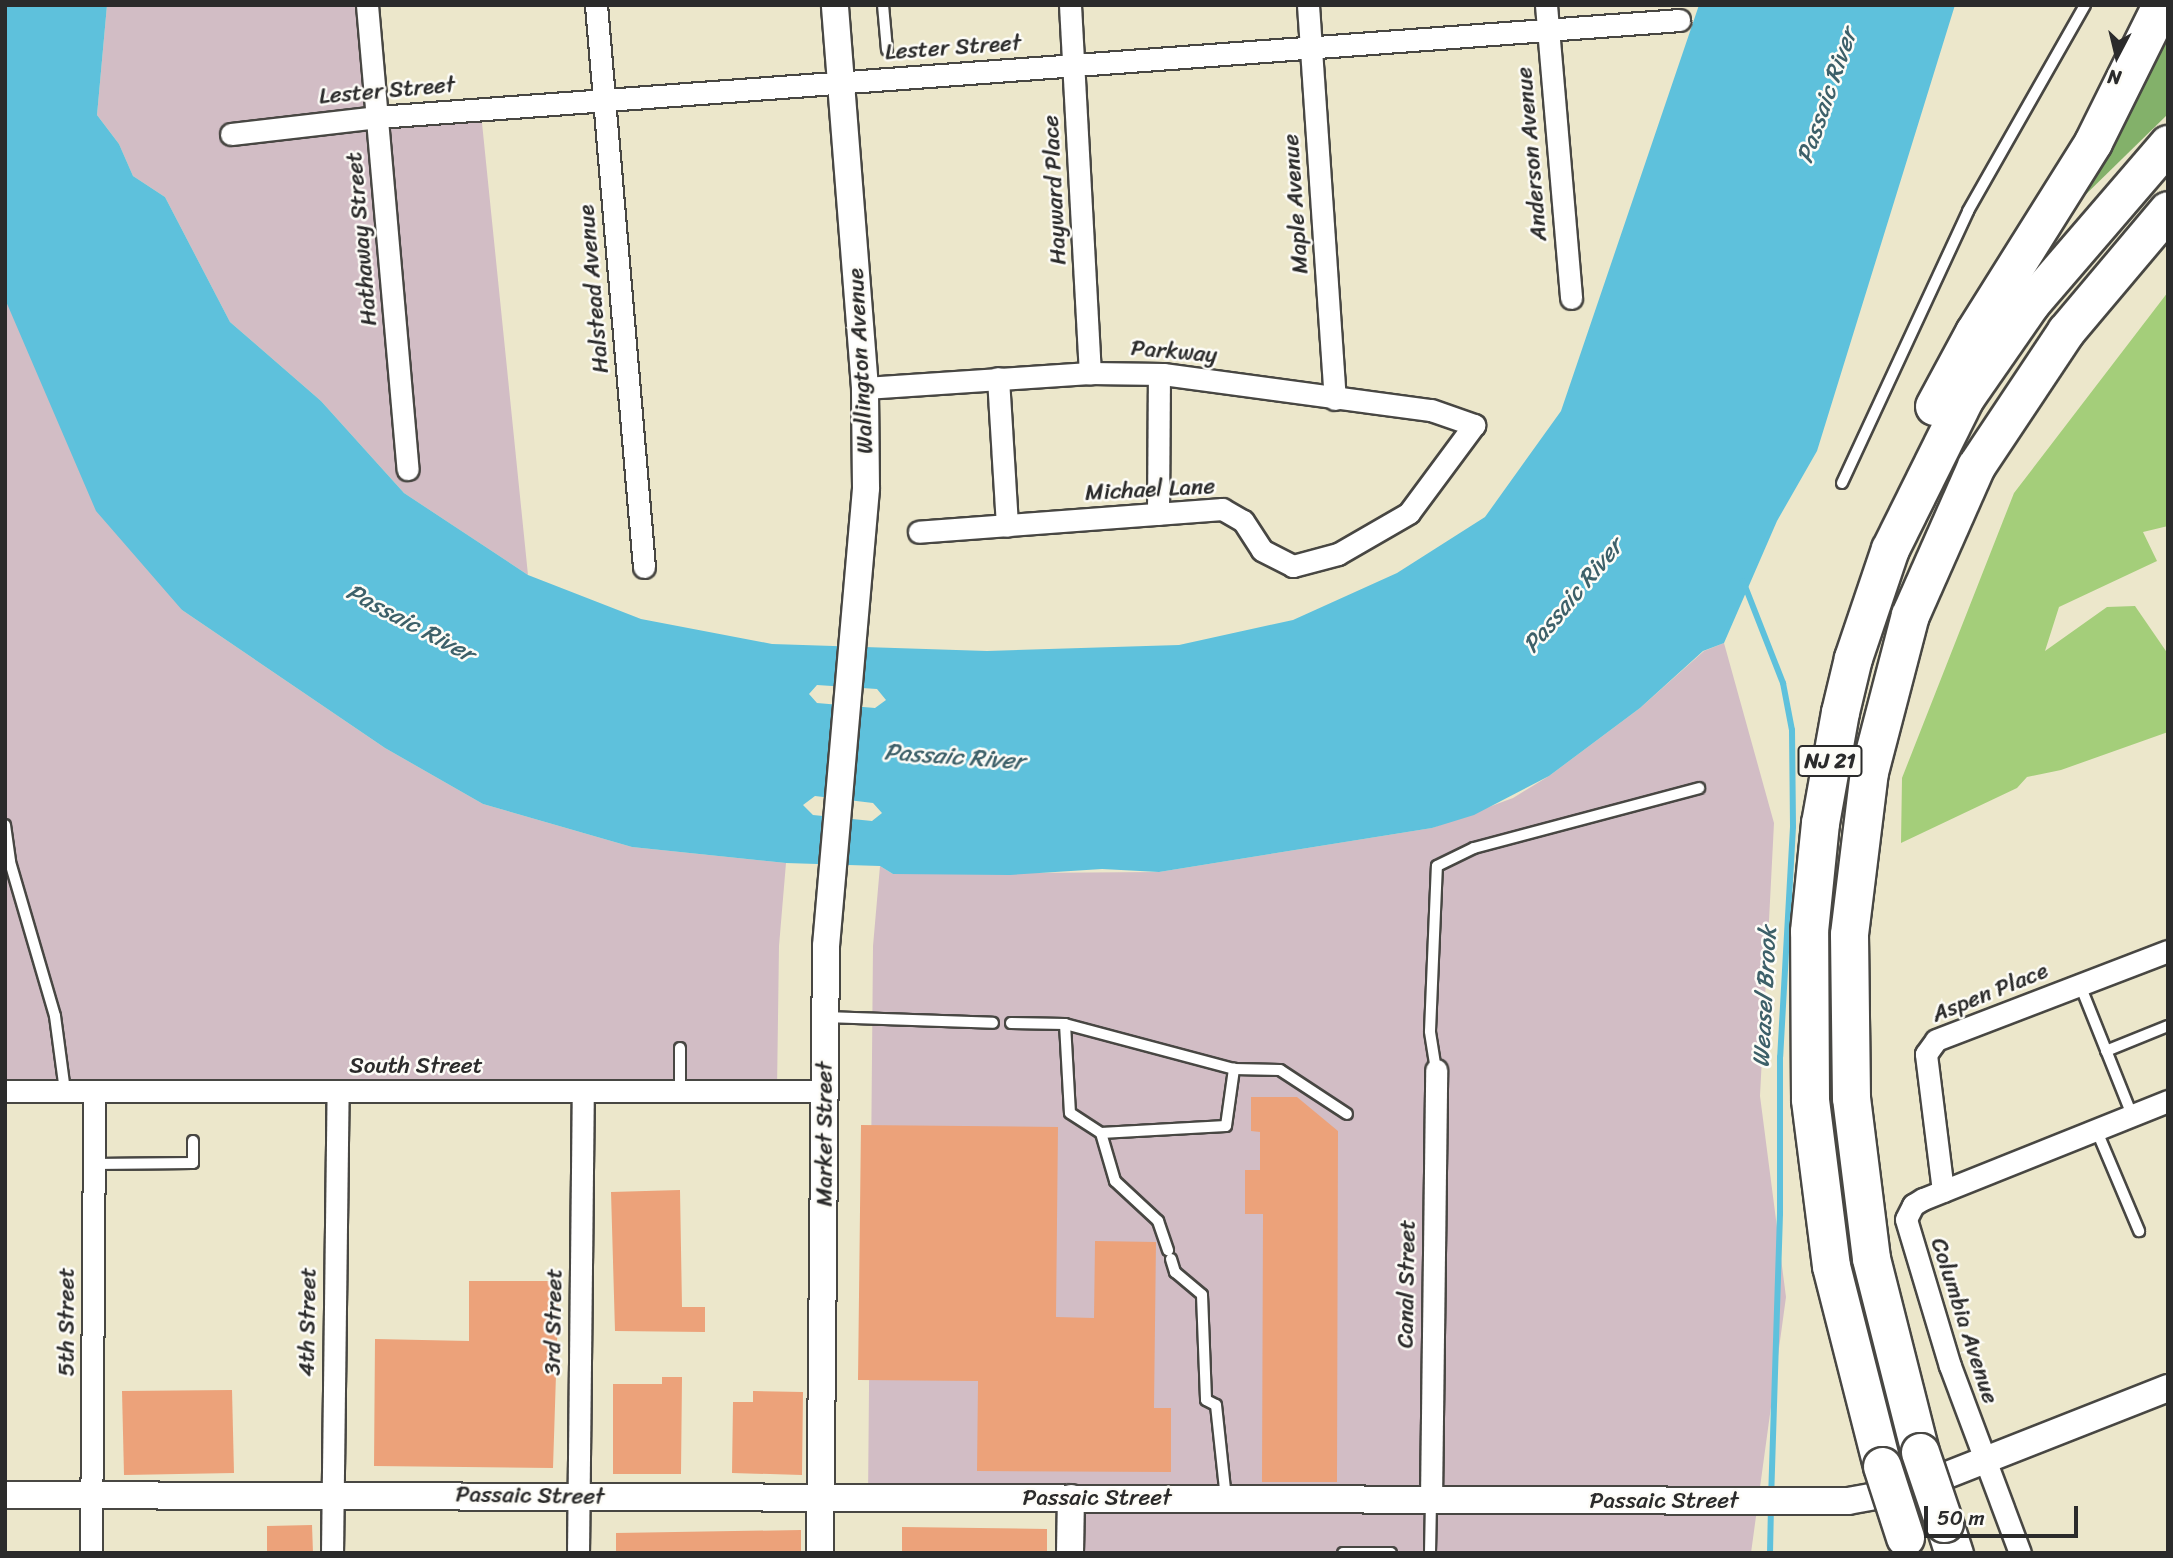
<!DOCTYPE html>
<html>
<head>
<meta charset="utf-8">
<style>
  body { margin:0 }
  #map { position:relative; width:2173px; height:1558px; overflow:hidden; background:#ece7cb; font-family:Sriracha,sans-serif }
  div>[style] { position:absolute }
  .industrial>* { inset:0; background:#d2bdc5 }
  .green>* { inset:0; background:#a4ce7a }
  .forest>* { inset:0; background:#83b16a }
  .water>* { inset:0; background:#5ec1dc }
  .stream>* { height:6px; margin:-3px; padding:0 3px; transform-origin:3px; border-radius:3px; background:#5ec1dc }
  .building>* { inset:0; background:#eca27a }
  .roads { filter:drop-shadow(2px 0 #484743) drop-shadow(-2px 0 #484743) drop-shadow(0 2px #484743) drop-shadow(0 -2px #484743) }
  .service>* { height:10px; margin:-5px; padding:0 5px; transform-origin:5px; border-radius:5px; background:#fff }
  .minor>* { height:21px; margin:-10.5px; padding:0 10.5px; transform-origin:10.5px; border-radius:10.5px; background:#fff }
  .tertiary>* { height:26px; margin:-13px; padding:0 13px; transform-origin:13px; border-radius:13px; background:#fff }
  .motorway>* { height:37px; margin:-18.5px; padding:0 18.5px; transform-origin:18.5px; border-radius:18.5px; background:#fff }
  .bridges { filter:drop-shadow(2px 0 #484743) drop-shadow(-2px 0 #484743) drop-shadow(0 2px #484743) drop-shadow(0 -2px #484743) }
  .motorway-bridge>* { height:37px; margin:-18.5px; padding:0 18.5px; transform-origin:18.5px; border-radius:18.5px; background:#fff }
  span { translate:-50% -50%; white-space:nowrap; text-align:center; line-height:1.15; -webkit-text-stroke:5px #fdfcf7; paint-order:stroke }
  .shield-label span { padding:2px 5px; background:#fdfcf7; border:2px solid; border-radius:5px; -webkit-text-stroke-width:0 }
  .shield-label { font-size:21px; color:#2b2b2b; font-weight:700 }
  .street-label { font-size:23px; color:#2b2b2b }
  .water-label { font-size:24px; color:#3d6069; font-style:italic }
  .frame { position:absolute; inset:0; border:7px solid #2b2b2b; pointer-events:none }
  .north { position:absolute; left:2082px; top:21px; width:70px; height:70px; -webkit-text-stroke:5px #fdfcf7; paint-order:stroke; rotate:187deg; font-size:19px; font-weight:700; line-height:28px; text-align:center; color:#2b2b2b }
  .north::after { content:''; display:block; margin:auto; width:24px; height:32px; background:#2b2b2b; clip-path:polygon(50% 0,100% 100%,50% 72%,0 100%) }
  .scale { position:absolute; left:1924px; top:1506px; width:154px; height:32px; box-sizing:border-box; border:4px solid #2b2b2b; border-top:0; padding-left:9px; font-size:21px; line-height:24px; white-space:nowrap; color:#2b2b2b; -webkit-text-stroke:5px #fdfcf7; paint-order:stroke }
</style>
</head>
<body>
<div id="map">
  <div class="industrial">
    <div style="clip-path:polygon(107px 5px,356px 5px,366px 125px,481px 113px,528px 575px,404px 493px,321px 401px,230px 322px,165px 197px,133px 176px,119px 144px,97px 115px)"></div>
    <div style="clip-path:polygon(5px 299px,182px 610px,385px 748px,483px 804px,632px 847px,786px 863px,779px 946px,777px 1090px,5px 1090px)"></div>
    <div style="clip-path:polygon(1724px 643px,1774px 823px,1760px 1096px,1786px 1297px,1751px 1553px,1066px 1553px,1066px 1502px,868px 1499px,873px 946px,880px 866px,893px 874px,1159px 872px,1432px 828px,1513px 798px,1549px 776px,1640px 708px,1704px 651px)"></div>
  </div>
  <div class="green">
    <div style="clip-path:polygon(2168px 292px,2168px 526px,2143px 532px,2157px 561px,2059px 607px,2045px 651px,2107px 607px,2135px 606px,2168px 654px,2168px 732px,2061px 770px,2027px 777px,2017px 788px,1901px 843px,1902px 778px,2014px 493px)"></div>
  </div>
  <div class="forest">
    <div style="clip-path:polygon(2168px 23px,2168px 114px,2079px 201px)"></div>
  </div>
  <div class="water">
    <div style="clip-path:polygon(evenodd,5px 5px,107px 5px,97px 115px,119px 144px,133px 176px,165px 197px,230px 322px,321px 401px,404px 493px,528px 575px,641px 619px,772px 644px,987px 651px,1179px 645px,1293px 620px,1397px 573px,1485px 517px,1561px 411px,1699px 5px,1955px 5px,1817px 451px,1777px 521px,1724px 643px,1703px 651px,1640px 708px,1549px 776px,1474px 815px,1432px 828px,1159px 872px,1102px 869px,1010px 875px,893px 874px,880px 866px,786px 863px,632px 847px,483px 804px,385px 748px,182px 610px,96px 511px,5px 299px,5px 5px,817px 685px,877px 689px,886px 700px,875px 708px,817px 703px,809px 694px,817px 685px,5px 5px,815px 796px,873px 803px,882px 813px,872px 821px,813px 815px,803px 805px,815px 796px)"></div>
  </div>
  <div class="stream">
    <div style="left:1743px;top:581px;width:110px;rotate:68.6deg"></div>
    <div style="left:1783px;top:683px;width:48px;rotate:79.2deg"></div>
    <div style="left:1792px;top:730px;width:97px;rotate:89.4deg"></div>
    <div style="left:1793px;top:827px;width:230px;rotate:93.2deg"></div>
    <div style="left:1780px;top:1057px;width:157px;rotate:90deg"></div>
    <div style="left:1780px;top:1214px;width:281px;rotate:91.8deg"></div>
    <div style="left:1770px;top:1553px;width:47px;rotate:-88.8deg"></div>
  </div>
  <div class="building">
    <div style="clip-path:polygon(1251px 1097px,1297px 1097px,1338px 1131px,1337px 1482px,1262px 1482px,1263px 1214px,1245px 1214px,1245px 1170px,1260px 1170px,1260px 1132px,1251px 1131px)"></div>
    <div style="clip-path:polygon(861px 1125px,1058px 1127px,1056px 1317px,1094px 1318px,1095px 1241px,1156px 1242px,1154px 1408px,1171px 1408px,1171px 1472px,977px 1471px,978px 1381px,858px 1380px)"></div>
    <div style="clip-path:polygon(680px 1190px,682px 1307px,705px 1307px,705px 1332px,615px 1331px,611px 1192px)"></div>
    <div style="clip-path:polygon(469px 1281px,559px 1281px,553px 1468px,374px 1466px,375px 1339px,469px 1341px)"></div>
    <div style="clip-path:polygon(662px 1377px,682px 1377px,681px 1474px,613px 1474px,613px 1384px,662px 1384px)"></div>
    <div style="clip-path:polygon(232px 1390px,234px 1473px,124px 1475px,122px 1391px)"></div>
    <div style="clip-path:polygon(753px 1391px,803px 1392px,802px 1475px,732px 1473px,733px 1402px,753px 1402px)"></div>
    <div style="clip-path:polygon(312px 1525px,313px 1553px,267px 1553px,267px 1526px)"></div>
    <div style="clip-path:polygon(902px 1527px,1047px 1529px,1047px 1553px,902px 1553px)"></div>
    <div style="clip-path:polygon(801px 1530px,801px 1553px,616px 1553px,616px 1533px)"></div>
  </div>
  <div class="roads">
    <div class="service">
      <div style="left:883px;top:5px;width:45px;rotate:84.9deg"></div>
      <div style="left:1842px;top:483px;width:300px;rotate:-65.1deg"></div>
      <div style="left:1968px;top:211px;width:237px;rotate:-60.4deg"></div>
      <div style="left:5px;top:825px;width:37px;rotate:82deg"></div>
      <div style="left:10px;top:862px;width:160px;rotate:73.7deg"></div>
      <div style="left:55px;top:1016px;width:76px;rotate:82.4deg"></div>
      <div style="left:2080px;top:985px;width:140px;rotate:68.2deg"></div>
      <div style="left:825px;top:1017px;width:168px;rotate:2deg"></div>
      <div style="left:1011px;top:1023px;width:54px;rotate:1.1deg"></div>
      <div style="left:1065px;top:1024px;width:89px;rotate:86.8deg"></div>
      <div style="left:1070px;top:1113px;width:37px;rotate:33deg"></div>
      <div style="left:1101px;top:1133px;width:125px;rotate:-3.2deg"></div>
      <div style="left:1226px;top:1126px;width:58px;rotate:-82deg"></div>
      <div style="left:1234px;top:1069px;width:46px;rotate:1.2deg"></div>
      <div style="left:1280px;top:1070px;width:80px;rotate:33.3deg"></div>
      <div style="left:1065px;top:1024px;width:175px;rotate:14.9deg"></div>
      <div style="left:2106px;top:1051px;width:67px;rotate:-22deg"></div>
      <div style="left:1436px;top:1070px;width:39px;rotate:-99deg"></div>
      <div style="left:1430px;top:1031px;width:165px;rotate:-87.6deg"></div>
      <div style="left:1437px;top:866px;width:41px;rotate:-25.9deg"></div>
      <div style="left:1474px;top:848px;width:233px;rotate:-14.9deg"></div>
      <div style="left:680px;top:1092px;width:44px;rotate:-90deg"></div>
      <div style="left:2096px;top:1129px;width:111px;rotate:67.1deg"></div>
      <div style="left:1101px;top:1133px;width:50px;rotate:73.7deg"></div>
      <div style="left:1115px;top:1181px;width:59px;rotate:42.9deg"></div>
      <div style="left:1158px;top:1221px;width:31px;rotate:71deg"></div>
      <div style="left:94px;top:1164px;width:99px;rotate:-0.6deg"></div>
      <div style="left:193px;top:1163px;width:22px;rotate:-90deg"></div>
      <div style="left:1171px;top:1259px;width:14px;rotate:73deg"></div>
      <div style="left:1175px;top:1272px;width:35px;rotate:40deg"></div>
      <div style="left:1202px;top:1295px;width:105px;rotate:87.8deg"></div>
      <div style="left:1206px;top:1400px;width:11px;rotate:27deg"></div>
      <div style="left:1216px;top:1405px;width:95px;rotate:83.9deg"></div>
      <div style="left:1343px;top:1553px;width:48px"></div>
      <div style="left:1430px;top:1553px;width:54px;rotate:-88.9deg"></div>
    </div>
    <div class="minor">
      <div style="left:367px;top:5px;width:466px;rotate:85deg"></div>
      <div style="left:596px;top:5px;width:564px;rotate:85.12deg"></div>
      <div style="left:1070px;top:5px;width:369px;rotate:86.9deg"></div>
      <div style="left:1308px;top:5px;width:395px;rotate:86.1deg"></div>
      <div style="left:1546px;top:5px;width:294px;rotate:85.1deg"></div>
      <div style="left:231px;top:134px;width:148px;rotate:-6.6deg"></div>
      <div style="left:378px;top:117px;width:1305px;rotate:-4.26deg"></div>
      <div style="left:998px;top:378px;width:148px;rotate:86.5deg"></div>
      <div style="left:865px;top:388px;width:225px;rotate:-3.8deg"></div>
      <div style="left:1090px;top:373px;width:73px;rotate:0.8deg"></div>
      <div style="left:1163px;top:374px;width:270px;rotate:7.7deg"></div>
      <div style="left:1431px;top:410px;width:46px;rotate:19.2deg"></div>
      <div style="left:1474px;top:425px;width:109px;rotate:126.5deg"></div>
      <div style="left:1409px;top:513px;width:82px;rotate:150deg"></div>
      <div style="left:1338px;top:554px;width:47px;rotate:165.1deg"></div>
      <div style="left:1293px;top:566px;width:35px;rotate:-153deg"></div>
      <div style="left:1262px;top:550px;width:35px;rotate:-123deg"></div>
      <div style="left:1243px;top:521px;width:24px;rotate:-150deg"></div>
      <div style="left:1222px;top:509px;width:304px;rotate:175.7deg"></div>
      <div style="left:1158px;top:514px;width:140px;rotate:-89.6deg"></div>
      <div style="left:5px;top:1091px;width:821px"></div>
      <div style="left:1943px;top:1191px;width:138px;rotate:-97.1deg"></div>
      <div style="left:1926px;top:1054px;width:17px;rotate:-54deg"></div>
      <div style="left:1936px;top:1040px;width:248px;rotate:-21deg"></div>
      <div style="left:1431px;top:1499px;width:429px;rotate:-89.3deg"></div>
      <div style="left:91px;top:1553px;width:462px;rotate:-89.6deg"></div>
      <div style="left:332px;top:1553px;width:461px;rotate:-89.3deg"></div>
      <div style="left:578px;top:1553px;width:461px;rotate:-89.4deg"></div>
      <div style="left:2020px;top:1553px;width:200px;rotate:-110.5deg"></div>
      <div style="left:1950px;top:1366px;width:153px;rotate:-106.7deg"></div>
      <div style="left:1906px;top:1219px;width:16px;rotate:-63deg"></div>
      <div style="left:1913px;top:1205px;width:12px;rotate:-31deg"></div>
      <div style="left:1923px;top:1199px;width:264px;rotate:-21.8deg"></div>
    </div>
    <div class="tertiary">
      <div style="left:5px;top:1495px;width:1843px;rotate:0.19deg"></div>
      <div style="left:1848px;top:1501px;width:62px;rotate:-10.2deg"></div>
      <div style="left:1909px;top:1490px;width:278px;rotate:-21.5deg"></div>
      <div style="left:820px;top:1553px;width:607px;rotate:-89.43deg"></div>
      <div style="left:826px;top:946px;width:460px;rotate:-85deg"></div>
      <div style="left:866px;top:488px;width:100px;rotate:-90.6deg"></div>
      <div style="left:865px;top:388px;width:384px;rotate:-94.5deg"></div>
      <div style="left:1070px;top:1553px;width:55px;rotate:-89deg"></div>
    </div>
    <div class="motorway">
      <div style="left:1934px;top:406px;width:84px;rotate:-61.6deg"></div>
      <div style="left:1974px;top:332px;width:224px;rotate:-57.9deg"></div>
      <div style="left:2093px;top:142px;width:153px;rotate:-63.6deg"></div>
      <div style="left:1920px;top:1452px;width:200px;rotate:-104.2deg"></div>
      <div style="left:1871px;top:1258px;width:161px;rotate:-97.1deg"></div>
      <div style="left:1851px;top:1098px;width:164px;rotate:-90.7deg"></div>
      <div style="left:1849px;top:934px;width:163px;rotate:-83deg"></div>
      <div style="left:1869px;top:772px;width:162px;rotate:-75.4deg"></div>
      <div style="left:1910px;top:615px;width:163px;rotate:-66.1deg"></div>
      <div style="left:1976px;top:466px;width:162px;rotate:-56.3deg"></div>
      <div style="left:2066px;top:331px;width:158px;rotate:-49.9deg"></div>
      <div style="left:1882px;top:1466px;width:206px;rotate:-104.3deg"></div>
      <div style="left:1831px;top:1266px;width:168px;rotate:-97.2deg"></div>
      <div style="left:1810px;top:1099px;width:168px;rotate:-90.3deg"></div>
      <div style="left:1809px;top:931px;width:109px;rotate:-84.2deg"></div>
      <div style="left:1820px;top:823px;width:113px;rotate:-79.8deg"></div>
      <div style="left:1840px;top:712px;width:56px;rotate:-76.5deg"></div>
      <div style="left:1853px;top:658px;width:115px;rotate:-71.3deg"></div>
      <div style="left:1890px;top:549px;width:169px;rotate:-63.6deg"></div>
      <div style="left:1965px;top:398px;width:116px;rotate:-55.2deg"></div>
      <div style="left:2031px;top:303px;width:210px;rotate:-49.3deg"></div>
      <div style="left:1944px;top:1523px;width:32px;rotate:72deg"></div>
    </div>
  </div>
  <div class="bridges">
    <div class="motorway-bridge">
      <div style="left:1920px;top:1452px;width:75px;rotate:71.3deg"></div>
      <div style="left:1882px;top:1466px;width:75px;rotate:72.1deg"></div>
    </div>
  </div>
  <div class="shield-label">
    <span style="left:1830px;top:761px">NJ 21</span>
  </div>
  <div class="street-label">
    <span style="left:953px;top:48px;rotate:-4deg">Lester Street</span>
    <span style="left:387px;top:91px;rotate:-5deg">Lester Street</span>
    <span style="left:1532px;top:154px;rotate:-95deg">Anderson Avenue</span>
    <span style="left:1055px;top:190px;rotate:-93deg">Hayward Place</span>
    <span style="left:1296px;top:204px;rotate:-94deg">Maple Avenue</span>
    <span style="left:362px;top:239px;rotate:-95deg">Hathaway Street</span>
    <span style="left:594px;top:289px;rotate:-95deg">Halstead Avenue</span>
    <span style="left:1174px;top:352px;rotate:5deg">Parkway</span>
    <span style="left:861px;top:361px;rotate:-93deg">Wallington Avenue</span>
    <span style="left:1150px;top:490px;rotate:-3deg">Michael Lane</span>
    <span style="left:1990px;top:993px;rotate:-22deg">Aspen Place</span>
    <span style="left:416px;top:1066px">South Street</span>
    <span style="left:825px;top:1134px;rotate:-90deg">Market Street</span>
    <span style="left:1407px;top:1284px;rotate:-89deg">Canal Street</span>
    <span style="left:1964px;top:1321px;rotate:72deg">Columbia Avenue</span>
    <span style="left:67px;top:1322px;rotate:-90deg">5th Street</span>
    <span style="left:308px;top:1322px;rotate:-89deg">4th Street</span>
    <span style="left:554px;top:1322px;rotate:-89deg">3rd Street</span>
    <span style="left:530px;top:1496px;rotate:1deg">Passaic Street</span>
    <span style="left:1097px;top:1498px">Passaic Street</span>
    <span style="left:1664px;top:1501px">Passaic Street</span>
  </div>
  <div class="water-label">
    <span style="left:1827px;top:96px;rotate:-71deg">Passaic River</span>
    <span style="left:1573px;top:596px;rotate:-50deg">Passaic River</span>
    <span style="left:410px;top:623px;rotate:28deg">Passaic River</span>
    <span style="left:954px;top:757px;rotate:4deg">Passaic River</span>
    <span style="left:1765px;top:997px;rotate:-87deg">Weasel Brook</span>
  </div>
  <div class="frame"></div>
  <div class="north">N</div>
  <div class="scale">50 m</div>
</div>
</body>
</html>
